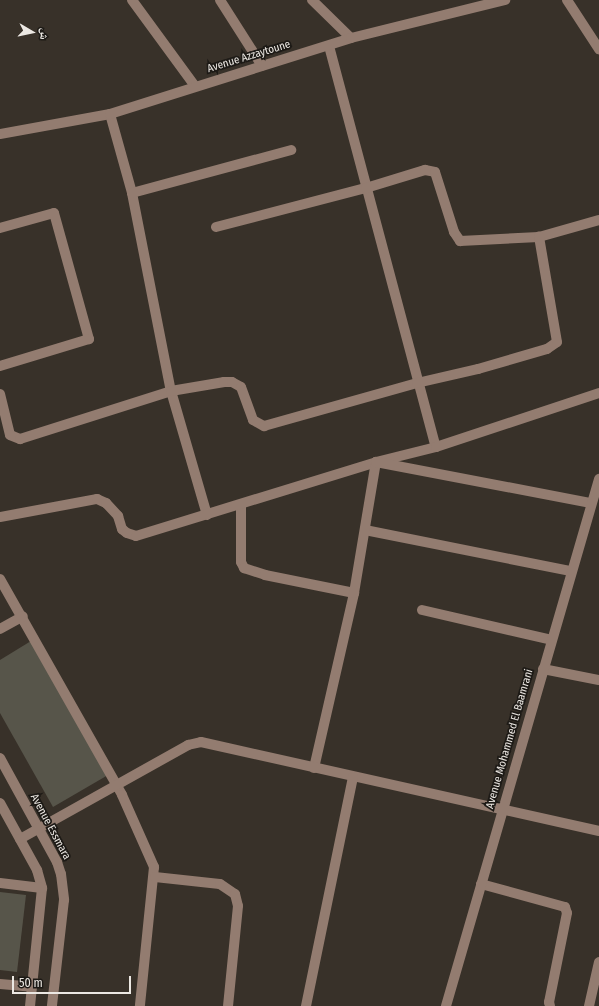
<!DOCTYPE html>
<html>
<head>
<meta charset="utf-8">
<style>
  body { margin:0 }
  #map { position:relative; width:599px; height:1006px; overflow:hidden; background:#383129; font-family:"Fira Sans Condensed","Noto Naskh Arabic",sans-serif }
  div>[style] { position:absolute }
  .building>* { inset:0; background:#57554a }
  .minor>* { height:10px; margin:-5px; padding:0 5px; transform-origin:5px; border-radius:5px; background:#937c70 }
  span { translate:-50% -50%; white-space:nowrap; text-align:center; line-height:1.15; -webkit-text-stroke:3.5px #1d1a16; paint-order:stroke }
  .street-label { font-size:11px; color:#ece8e3 }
  .north { position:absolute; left:12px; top:12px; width:40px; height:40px; -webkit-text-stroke:3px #1d1a16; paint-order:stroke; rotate:99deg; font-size:11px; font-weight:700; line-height:16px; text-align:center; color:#ece8e3 }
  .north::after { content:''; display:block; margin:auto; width:14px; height:18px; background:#ece8e3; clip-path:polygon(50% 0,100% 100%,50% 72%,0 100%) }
  .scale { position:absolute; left:12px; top:976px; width:119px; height:18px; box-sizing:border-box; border:2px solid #ece8e3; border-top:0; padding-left:5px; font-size:12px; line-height:14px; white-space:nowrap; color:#ece8e3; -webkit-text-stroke:3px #1d1a16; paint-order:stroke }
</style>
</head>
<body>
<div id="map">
  <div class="building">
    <div style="clip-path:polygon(31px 641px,108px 775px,53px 807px,0 713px,0 660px)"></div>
    <div style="clip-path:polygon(0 892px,26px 895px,17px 972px,0 970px)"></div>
  </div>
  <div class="minor">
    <div style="left:132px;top:0;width:107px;rotate:53.8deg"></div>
    <div style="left:220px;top:0;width:78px;rotate:57.5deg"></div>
    <div style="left:312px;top:0;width:54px;rotate:44.3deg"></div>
    <div style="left:567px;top:0;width:59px;rotate:56.9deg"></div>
    <div style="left:329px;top:46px;width:415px;rotate:75.1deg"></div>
    <div style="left:110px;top:114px;width:82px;rotate:74.4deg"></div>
    <div style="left:132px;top:193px;width:202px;rotate:78.9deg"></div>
    <div style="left:171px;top:391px;width:129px;rotate:73.8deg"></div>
    <div style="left:0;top:134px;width:112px;rotate:-10.3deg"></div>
    <div style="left:110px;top:114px;width:253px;rotate:-17.5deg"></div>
    <div style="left:351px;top:38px;width:159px;rotate:-13.9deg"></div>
    <div style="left:132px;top:193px;width:165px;rotate:-15.1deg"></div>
    <div style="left:216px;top:227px;width:155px;rotate:-14.6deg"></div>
    <div style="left:366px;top:188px;width:62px;rotate:-17deg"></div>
    <div style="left:425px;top:170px;width:10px;rotate:11deg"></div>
    <div style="left:435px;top:172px;width:63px;rotate:72.4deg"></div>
    <div style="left:454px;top:232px;width:11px;rotate:56deg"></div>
    <div style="left:460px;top:241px;width:79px;rotate:-2.9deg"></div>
    <div style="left:539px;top:237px;width:62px;rotate:-15.8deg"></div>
    <div style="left:0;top:228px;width:56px;rotate:-15.5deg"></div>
    <div style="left:54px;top:213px;width:131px;rotate:74.5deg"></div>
    <div style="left:89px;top:339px;width:93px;rotate:163.1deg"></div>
    <div style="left:0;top:394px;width:42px;rotate:76.3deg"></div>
    <div style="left:10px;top:435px;width:11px;rotate:22deg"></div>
    <div style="left:20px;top:439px;width:158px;rotate:-17.6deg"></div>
    <div style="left:171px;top:391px;width:54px;rotate:-9.6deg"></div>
    <div style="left:224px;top:382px;width:8px"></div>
    <div style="left:232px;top:382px;width:10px;rotate:29deg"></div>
    <div style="left:241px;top:387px;width:35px;rotate:70deg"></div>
    <div style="left:253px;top:420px;width:13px;rotate:29deg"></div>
    <div style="left:264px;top:426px;width:159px;rotate:-15.7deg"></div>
    <div style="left:417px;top:383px;width:63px;rotate:-12.9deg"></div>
    <div style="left:478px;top:369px;width:72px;rotate:-16.2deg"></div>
    <div style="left:547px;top:349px;width:12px;rotate:-35deg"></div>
    <div style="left:557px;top:342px;width:107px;rotate:-99.7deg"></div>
    <div style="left:241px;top:506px;width:56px;rotate:90deg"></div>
    <div style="left:241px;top:562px;width:7px;rotate:63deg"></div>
    <div style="left:244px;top:568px;width:22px;rotate:18deg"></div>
    <div style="left:265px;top:575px;width:91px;rotate:11.4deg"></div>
    <div style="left:0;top:517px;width:99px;rotate:-10.5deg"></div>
    <div style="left:97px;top:499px;width:10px;rotate:24deg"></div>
    <div style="left:106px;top:503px;width:18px;rotate:47deg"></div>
    <div style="left:118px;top:516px;width:14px;rotate:73deg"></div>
    <div style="left:122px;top:529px;width:6px;rotate:39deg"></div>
    <div style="left:127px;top:533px;width:9px;rotate:18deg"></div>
    <div style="left:136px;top:536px;width:251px;rotate:-17.1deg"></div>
    <div style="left:376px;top:462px;width:62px;rotate:-14deg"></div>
    <div style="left:436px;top:447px;width:172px;rotate:-18.3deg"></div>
    <div style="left:365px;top:530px;width:210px;rotate:11.3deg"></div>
    <div style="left:0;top:579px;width:248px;rotate:60.5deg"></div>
    <div style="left:122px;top:795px;width:79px;rotate:66deg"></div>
    <div style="left:154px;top:867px;width:140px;rotate:95.8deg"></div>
    <div style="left:422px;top:610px;width:133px;rotate:13deg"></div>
    <div style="left:0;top:629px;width:26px;rotate:-29deg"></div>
    <div style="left:543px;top:669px;width:57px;rotate:11.1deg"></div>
    <div style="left:0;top:758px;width:119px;rotate:61.3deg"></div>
    <div style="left:57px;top:862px;width:13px;rotate:72deg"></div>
    <div style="left:61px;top:874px;width:26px;rotate:83deg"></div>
    <div style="left:64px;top:900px;width:107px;rotate:96.5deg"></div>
    <div style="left:314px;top:768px;width:180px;rotate:-77.1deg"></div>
    <div style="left:354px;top:593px;width:133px;rotate:-80.5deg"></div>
    <div style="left:376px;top:462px;width:219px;rotate:10.8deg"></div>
    <div style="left:0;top:803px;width:77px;rotate:61.1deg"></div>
    <div style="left:37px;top:870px;width:19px;rotate:74deg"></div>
    <div style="left:42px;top:888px;width:119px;rotate:95.8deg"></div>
    <div style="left:20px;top:839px;width:193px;rotate:-29.2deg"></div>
    <div style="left:188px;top:745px;width:13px;rotate:-13deg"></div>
    <div style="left:201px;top:742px;width:408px;rotate:12.6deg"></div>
    <div style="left:155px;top:877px;width:65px;rotate:6.1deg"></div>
    <div style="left:220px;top:884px;width:18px;rotate:34deg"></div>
    <div style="left:235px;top:894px;width:12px;rotate:76deg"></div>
    <div style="left:238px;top:906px;width:100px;rotate:95.7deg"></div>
    <div style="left:0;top:883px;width:42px;rotate:6.8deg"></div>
    <div style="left:481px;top:884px;width:87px;rotate:15.3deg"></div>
    <div style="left:565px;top:907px;width:6px;rotate:72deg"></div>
    <div style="left:567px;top:913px;width:91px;rotate:101.4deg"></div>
    <div style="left:549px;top:1002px;width:4px;rotate:76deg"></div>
    <div style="left:0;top:984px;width:32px;rotate:5deg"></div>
    <div style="left:306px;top:1006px;width:234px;rotate:-78.4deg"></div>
    <div style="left:446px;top:1006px;width:549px;rotate:-73.81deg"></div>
    <div style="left:589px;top:1006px;width:45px;rotate:-77.2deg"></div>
  </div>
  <div class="street-label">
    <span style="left:249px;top:57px;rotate:-17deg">Avenue Azzaytoune</span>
    <span style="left:510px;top:739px;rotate:-74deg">Avenue Mohammed El Baamrani</span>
    <span style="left:50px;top:827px;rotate:62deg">Avenue Essmara</span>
  </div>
  <div class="north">ش</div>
  <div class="scale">50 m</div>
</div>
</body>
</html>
